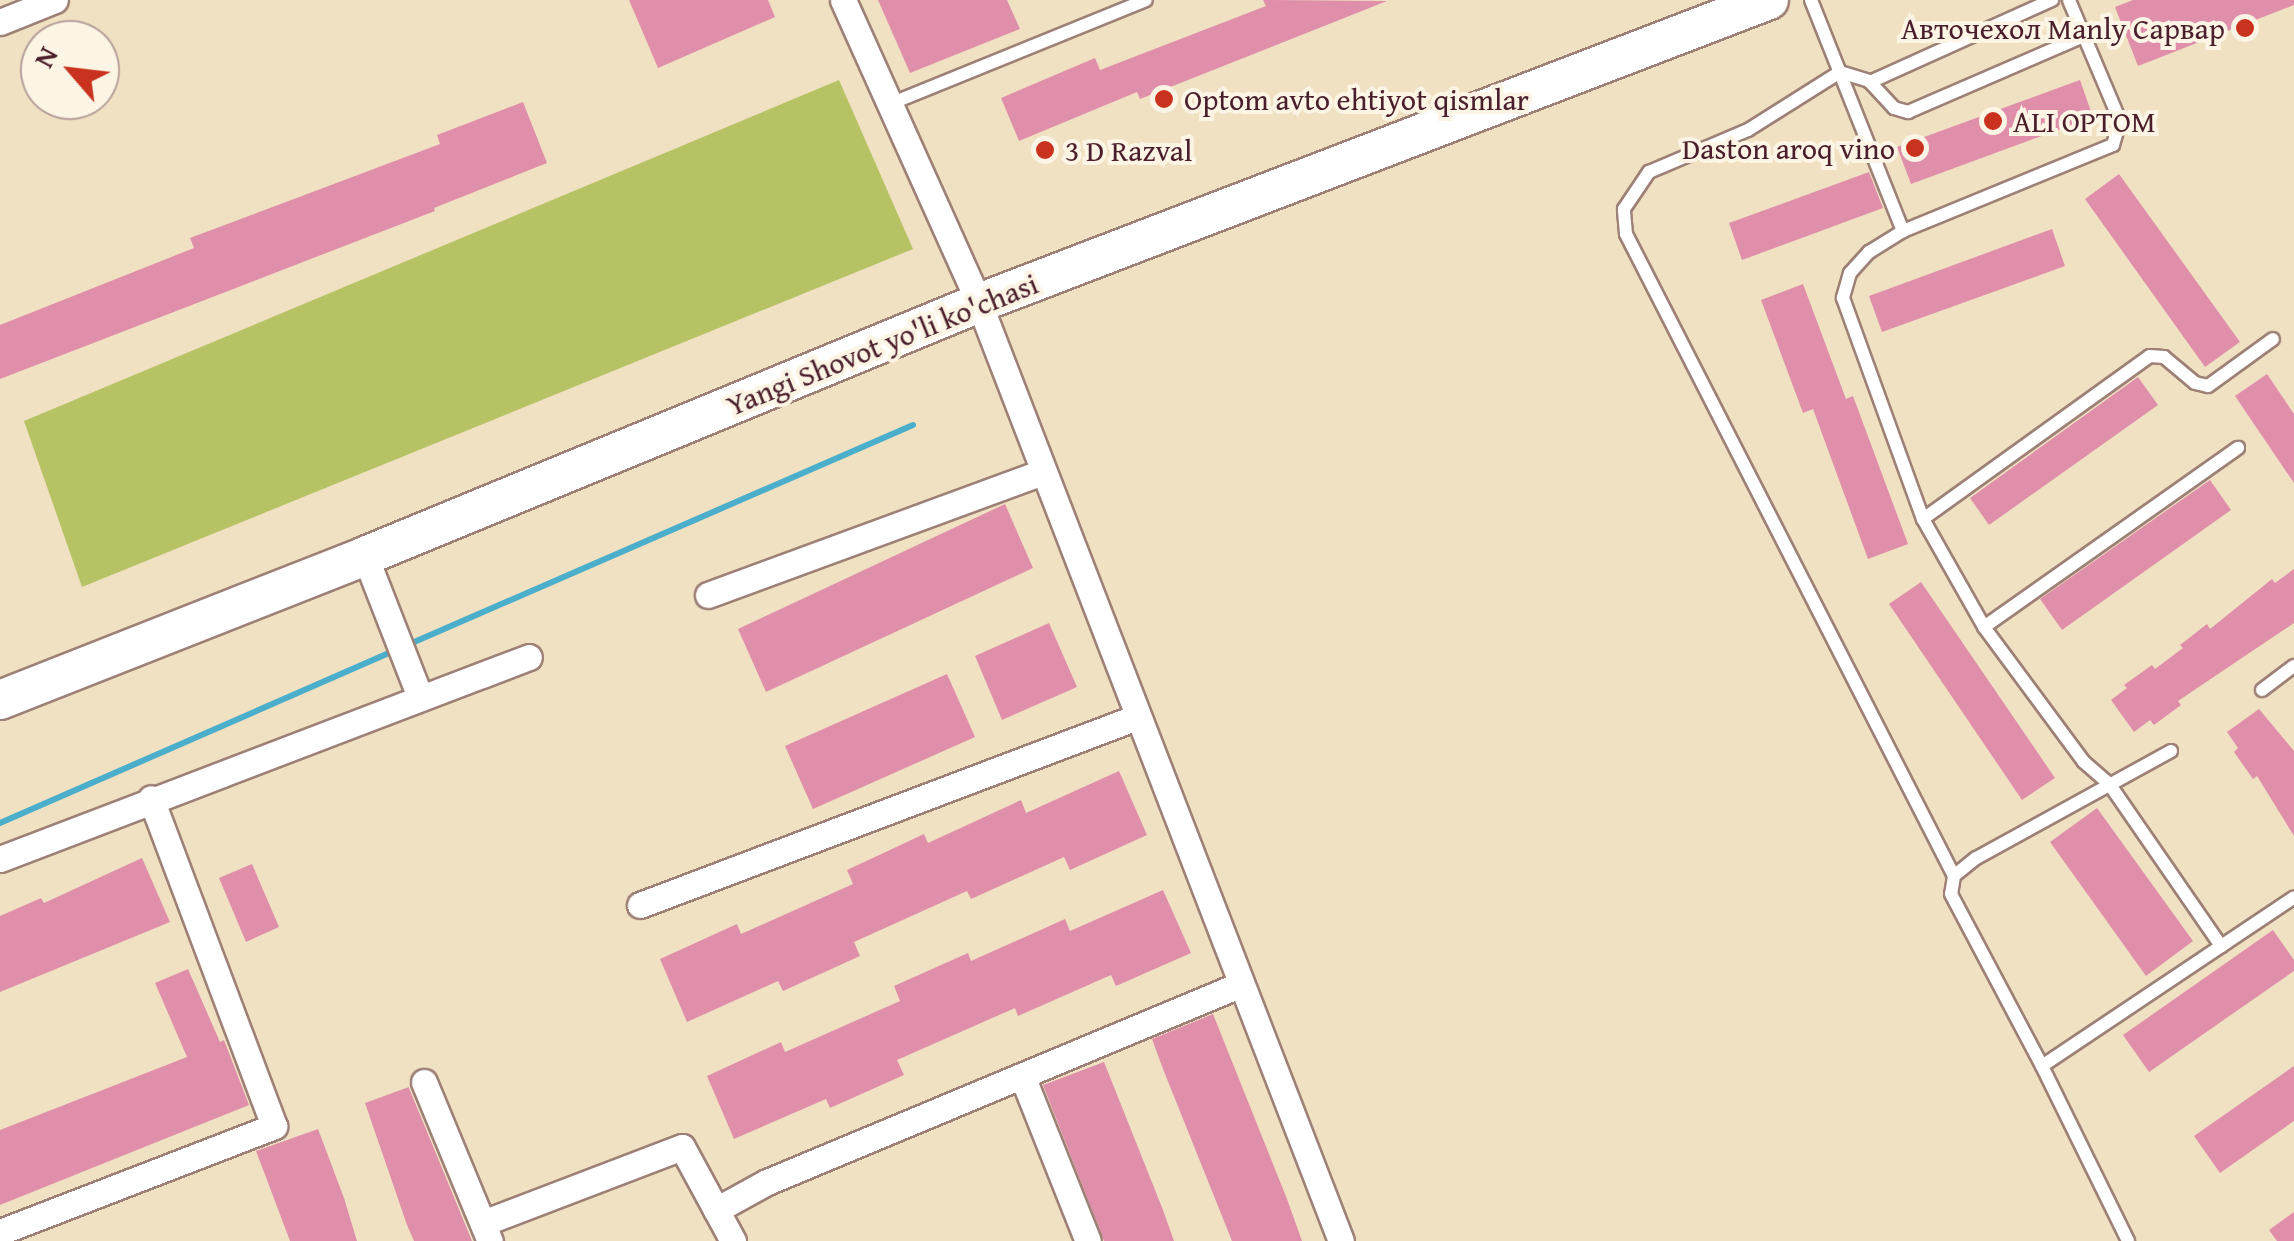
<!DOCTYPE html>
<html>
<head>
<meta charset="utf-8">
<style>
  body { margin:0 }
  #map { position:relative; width:2294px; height:1241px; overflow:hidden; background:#f0e1c2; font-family:"Gentium Book Plus",serif }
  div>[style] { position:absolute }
  .green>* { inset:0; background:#b6c264 }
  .stream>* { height:6px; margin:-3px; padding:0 3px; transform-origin:3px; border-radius:3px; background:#4baeca }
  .building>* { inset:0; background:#e08fab }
  .roads { filter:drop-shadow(2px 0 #9d8076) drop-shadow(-2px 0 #9d8076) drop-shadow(0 2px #9d8076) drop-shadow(0 -2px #9d8076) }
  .lane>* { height:12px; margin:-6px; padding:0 6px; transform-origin:6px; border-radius:6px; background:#fff }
  .street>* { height:25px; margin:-12.5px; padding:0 12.5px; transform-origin:12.5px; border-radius:12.5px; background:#fff }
  .primary>* { height:38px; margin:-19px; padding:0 19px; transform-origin:19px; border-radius:19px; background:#fff }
  .dots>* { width:28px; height:28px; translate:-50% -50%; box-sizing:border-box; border:5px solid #fcf5e5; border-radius:50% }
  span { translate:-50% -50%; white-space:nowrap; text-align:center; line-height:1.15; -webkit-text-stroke:8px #fcf5e5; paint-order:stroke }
  .poi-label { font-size:30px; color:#4a1f2b }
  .right { translate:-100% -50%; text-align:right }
  .left { translate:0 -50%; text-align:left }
  .street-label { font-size:30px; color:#4a1f2b }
  .north { position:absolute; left:20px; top:20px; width:100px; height:100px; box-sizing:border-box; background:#fcf5e5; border:2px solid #b59f9b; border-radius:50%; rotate:298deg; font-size:28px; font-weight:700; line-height:40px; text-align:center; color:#4a1f2b }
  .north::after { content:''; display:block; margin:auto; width:35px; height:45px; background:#c8321e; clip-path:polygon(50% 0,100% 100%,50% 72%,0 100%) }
</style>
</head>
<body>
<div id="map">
  <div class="green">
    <div style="clip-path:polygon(839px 80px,913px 249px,82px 587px,24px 421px)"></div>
  </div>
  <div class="stream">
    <div style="left:405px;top:646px;width:554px;rotate:-23.51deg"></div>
    <div style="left:0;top:823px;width:430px;rotate:-23.6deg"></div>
  </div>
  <div class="building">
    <div style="clip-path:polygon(629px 0,768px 0,775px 17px,658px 68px)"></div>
    <div style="clip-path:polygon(878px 0,1007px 0,1020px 29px,910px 73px)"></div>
    <div style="clip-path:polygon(1263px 0,1387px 1px,1140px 99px,1137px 92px,1019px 141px,1001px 98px,1095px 58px,1100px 70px,1266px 6px)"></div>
    <div style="clip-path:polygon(2133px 0,2294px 0,2294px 5px,2138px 66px,2115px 7px)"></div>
    <div style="clip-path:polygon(2080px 80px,2093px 117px,1911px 184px,1897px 147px)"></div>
    <div style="clip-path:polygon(523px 102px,547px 163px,434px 208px,435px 211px,0 379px,0 325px,194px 248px,190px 238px,440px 144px,437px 135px)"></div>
    <div style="clip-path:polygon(1869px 172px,1883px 208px,1742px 260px,1729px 223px)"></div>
    <div style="clip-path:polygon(2119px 174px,2240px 342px,2205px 367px,2085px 199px)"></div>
    <div style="clip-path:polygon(2052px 229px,2065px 266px,1882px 332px,1869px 296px)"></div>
    <div style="clip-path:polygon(1803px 284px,1846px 399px,1853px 396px,1908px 544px,1868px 559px,1813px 409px,1803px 413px,1761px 300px)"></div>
    <div style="clip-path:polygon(2267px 374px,2294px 414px,2294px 483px,2235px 396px)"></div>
    <div style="clip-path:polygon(2138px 377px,2158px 405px,1989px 525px,1970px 498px)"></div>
    <div style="clip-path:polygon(2210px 480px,2231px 510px,2062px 630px,2040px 599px)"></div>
    <div style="clip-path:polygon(1005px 504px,1033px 568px,766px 692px,738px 629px)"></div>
    <div style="clip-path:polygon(2294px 569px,2294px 623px,2178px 701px,2181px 705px,2154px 725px,2150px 720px,2134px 732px,2111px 700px,2127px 688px,2124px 685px,2152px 665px,2155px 669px,2183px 648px,2180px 645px,2207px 624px,2210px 629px,2272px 579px,2275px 583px)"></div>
    <div style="clip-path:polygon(1921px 582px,2055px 778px,2022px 800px,1889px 604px)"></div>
    <div style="clip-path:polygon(1049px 623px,1077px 687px,1002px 720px,975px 656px)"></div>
    <div style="clip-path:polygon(947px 674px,975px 737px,813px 809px,785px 746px)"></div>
    <div style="clip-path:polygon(2259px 709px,2294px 751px,2294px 836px,2257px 776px,2253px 779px,2234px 752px,2238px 748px,2227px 732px)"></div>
    <div style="clip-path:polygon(1119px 771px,1147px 835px,1070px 870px,1064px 857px,971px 899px,967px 891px,854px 942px,860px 956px,783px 991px,778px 981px,687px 1022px,660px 959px,737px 924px,741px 934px,853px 884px,847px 870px,924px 834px,928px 843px,1021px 800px,1026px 813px)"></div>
    <div style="clip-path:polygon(2097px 808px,2193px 941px,2146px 976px,2050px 842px)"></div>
    <div style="clip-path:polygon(142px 858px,170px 922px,0 992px,0 916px,41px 898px,44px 903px)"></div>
    <div style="clip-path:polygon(252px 864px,279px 927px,246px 942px,219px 878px)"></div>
    <div style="clip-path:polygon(1163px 890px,1191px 953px,1116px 986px,1111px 975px,1018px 1016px,1015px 1008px,897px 1060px,904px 1075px,830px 1108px,826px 1099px,734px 1139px,707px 1076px,781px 1042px,785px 1052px,900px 1001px,894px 986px,968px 953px,971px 961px,1065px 919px,1070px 931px)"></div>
    <div style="clip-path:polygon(2273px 930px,2294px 960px,2294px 971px,2149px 1072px,2123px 1035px)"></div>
    <div style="clip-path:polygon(188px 969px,220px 1042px,224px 1040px,249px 1105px,0 1205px,0 1130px,187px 1057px,155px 983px)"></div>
    <div style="clip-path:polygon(1213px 1014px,1287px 1199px,1302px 1241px,1232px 1241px,1163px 1069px,1152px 1039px)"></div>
    <div style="clip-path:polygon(1104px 1062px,1163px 1210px,1174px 1241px,1104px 1241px,1043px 1085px)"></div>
    <div style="clip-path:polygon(2294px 1066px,2294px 1121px,2220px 1173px,2194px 1136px)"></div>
    <div style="clip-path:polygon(409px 1087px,409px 1088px,472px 1241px,414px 1241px,407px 1225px,365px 1103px)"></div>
    <div style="clip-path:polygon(318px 1129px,344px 1198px,357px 1241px,290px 1241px,256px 1151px)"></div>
    <div style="clip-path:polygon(2294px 1212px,2294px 1241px,2277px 1241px,2269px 1230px)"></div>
  </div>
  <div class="roads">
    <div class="lane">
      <div style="left:1811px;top:0;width:249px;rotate:68.3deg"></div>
      <div style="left:1903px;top:231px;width:40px;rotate:148deg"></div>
      <div style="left:1869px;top:252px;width:28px;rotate:132deg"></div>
      <div style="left:1850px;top:273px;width:26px;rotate:106deg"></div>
      <div style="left:1843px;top:298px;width:235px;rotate:70.1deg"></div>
      <div style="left:1923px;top:519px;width:124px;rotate:60.5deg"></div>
      <div style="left:1984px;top:627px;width:168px;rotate:53.5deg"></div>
      <div style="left:2084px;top:762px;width:35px;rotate:41deg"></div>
      <div style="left:2110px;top:785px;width:196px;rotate:55.4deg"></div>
      <div style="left:1870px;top:82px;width:200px;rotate:-24.3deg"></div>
      <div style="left:890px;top:104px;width:276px;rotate:-22.1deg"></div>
      <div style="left:1903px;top:231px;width:227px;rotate:-22.3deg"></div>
      <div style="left:2113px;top:145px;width:25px;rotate:-74deg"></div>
      <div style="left:2120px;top:121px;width:131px;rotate:-112.9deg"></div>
      <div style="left:1923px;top:519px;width:279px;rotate:-35.7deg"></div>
      <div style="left:2150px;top:356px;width:14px;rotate:4deg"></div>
      <div style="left:2164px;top:357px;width:40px;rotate:40deg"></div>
      <div style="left:2195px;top:383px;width:13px;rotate:13deg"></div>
      <div style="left:2208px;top:386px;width:80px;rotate:-35.9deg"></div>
      <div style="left:1984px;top:627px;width:311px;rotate:-35.2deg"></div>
      <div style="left:2262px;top:690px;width:40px;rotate:-37deg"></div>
      <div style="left:2171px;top:751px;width:222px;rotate:151.2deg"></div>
      <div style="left:1976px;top:858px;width:28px;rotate:141deg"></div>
      <div style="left:1954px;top:876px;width:18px;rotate:99deg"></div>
      <div style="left:1951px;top:894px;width:195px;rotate:62.1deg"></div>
      <div style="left:2042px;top:1066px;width:303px;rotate:-33.8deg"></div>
      <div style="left:1954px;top:876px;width:721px;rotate:-117.06deg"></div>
      <div style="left:1626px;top:234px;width:25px;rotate:-95deg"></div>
      <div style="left:1624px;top:209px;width:45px;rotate:-56deg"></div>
      <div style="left:1649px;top:172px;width:108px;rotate:-23deg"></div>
      <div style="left:1748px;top:130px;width:109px;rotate:-32.2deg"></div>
      <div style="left:1840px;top:72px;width:30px;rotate:17deg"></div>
      <div style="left:1869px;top:81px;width:37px;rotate:47deg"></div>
      <div style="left:1894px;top:108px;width:15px;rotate:16deg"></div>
      <div style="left:1908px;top:112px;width:192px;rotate:-23.4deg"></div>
      <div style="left:2042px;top:1066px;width:195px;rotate:63.8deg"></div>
    </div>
    <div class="street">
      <div style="left:843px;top:0;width:332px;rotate:65.8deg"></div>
      <div style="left:979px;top:303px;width:1005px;rotate:68.9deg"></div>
      <div style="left:0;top:22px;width:59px;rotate:-21.8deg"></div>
      <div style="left:365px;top:556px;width:151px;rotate:68.7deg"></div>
      <div style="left:708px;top:595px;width:357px;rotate:-20.2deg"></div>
      <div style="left:0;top:859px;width:566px;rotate:-20.9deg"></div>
      <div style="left:640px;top:905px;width:531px;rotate:-20.72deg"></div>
      <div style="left:1023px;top:1078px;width:175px;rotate:68.3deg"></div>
      <div style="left:424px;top:1082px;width:172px;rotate:67.5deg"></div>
      <div style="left:716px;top:1210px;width:58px;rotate:-28.8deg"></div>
      <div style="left:767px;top:1182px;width:511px;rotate:-22.65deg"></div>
      <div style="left:483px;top:1223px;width:213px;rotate:-20.9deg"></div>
      <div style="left:682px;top:1147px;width:107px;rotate:61.5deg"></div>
      <div style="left:0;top:1232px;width:294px;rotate:-21.1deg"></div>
      <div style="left:274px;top:1126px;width:350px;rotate:-110.6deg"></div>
    </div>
    <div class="primary">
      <div style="left:0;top:700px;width:392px;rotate:-21.5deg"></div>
      <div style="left:365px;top:556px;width:664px;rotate:-22.39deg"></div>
      <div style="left:979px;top:303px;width:846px;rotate:-20.98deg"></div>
    </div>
  </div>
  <div class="dots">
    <div style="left:2245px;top:28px;background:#c8321e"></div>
    <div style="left:1164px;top:99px;background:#c8321e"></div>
    <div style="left:1993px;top:121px;background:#c8321e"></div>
    <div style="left:1915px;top:148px;background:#c8321e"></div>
    <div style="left:1045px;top:150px;background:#c8321e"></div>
  </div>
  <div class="poi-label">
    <span class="right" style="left:2225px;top:28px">Авточехол Manly Сарвар</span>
    <span class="left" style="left:1184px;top:99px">Optom avto ehtiyot qismlar</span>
    <span class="left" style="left:2013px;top:121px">ALI OPTOM</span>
    <span class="right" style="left:1895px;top:148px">Daston aroq vino</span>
    <span class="left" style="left:1065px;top:150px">3 D Razval</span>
  </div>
  <div class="street-label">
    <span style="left:882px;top:344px;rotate:-22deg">Yangi Shovot yo'li ko'chasi</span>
  </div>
  <div class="north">N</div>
</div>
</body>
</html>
